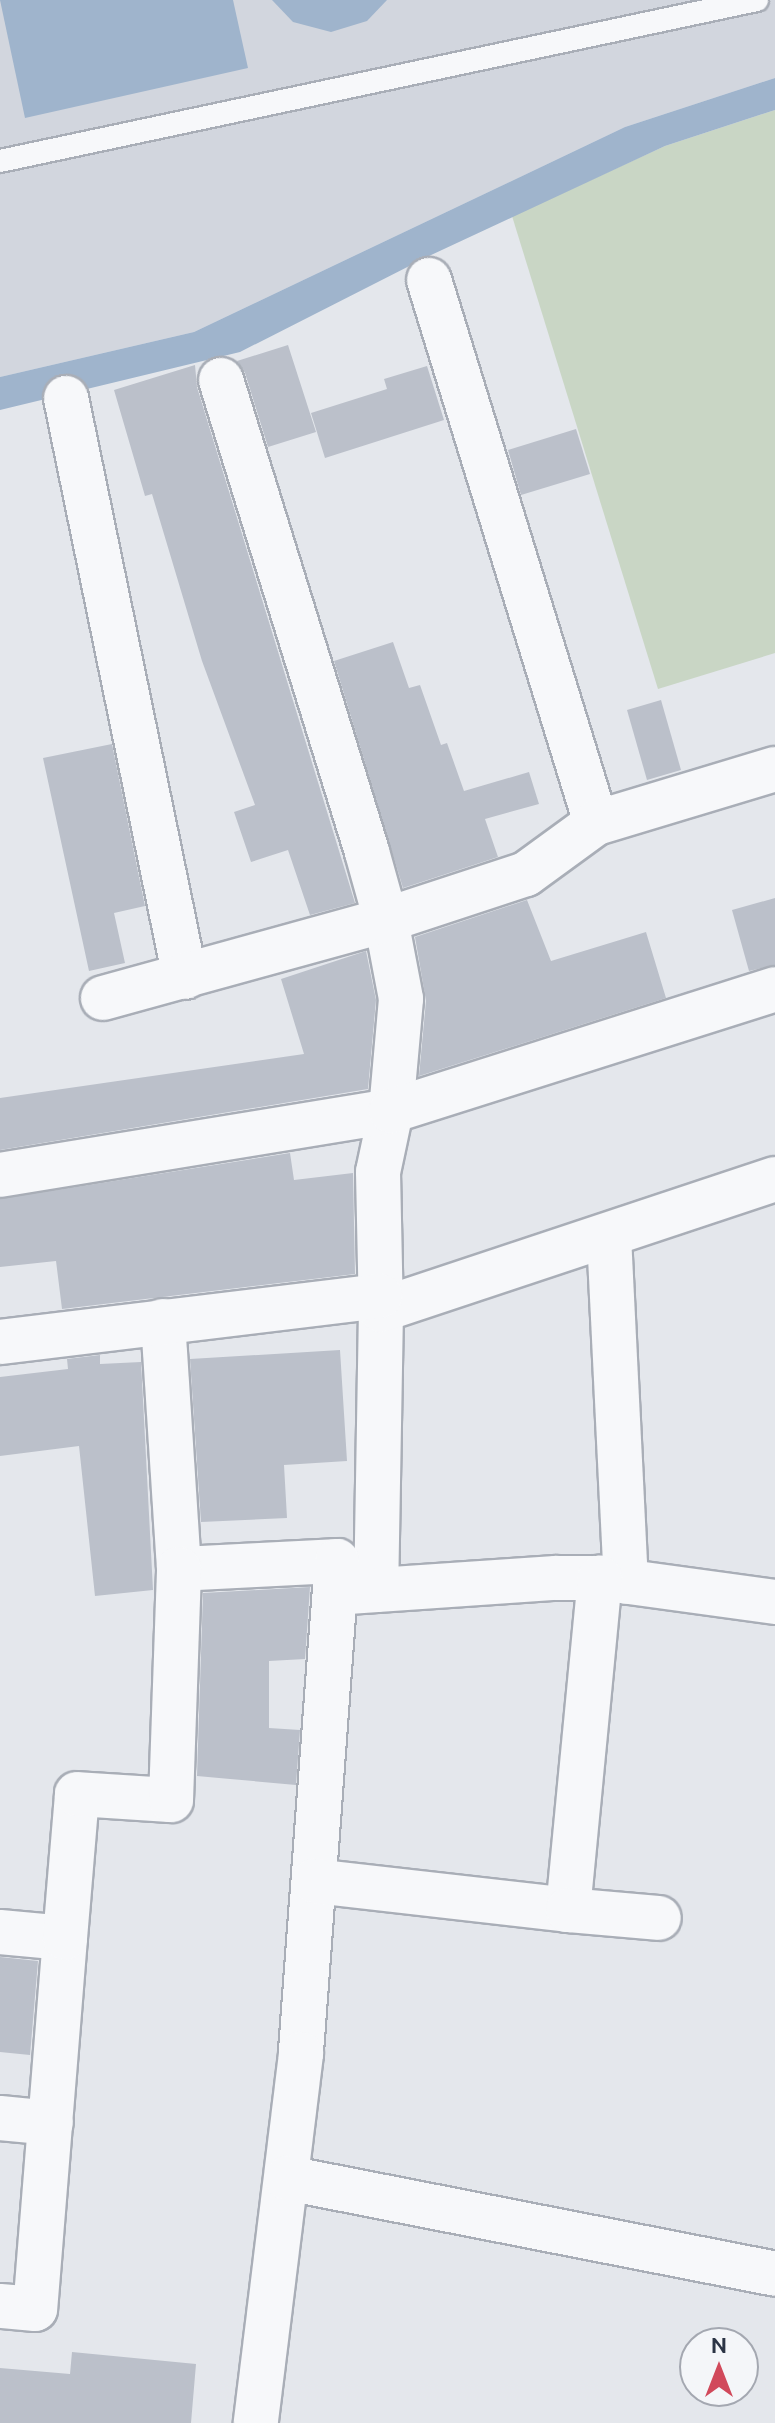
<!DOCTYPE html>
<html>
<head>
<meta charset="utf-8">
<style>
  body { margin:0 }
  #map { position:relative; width:775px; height:2423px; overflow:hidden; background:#e4e7ec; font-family:Ubuntu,sans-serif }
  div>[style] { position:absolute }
  .built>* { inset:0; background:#d2d6de }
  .green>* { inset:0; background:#c9d6c5 }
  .water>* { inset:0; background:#9fb4cc }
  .building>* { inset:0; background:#bbc0ca }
  .roads { filter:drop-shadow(2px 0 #a9aeb7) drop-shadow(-2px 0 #a9aeb7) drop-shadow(0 2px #a9aeb7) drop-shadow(0 -2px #a9aeb7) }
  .lane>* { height:22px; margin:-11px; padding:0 11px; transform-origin:11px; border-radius:11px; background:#f7f8fa }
  .street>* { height:44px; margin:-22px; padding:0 22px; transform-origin:22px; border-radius:22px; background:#f7f8fa }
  span { translate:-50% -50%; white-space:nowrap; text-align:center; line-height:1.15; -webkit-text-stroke:6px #f4f6f9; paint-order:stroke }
  .north { position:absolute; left:679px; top:2327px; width:80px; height:80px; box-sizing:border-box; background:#f4f6f9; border:2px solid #a4a8b1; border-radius:50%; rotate:0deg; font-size:22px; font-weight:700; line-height:32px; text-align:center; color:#2b3445 }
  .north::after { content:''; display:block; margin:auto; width:28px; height:36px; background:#d1495b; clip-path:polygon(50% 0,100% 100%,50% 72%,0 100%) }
</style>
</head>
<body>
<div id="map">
  <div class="built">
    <div style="clip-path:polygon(0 0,775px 0,775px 78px,625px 127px,194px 332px,0 377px)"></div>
  </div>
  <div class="green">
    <div style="clip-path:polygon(775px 110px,775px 653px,658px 689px,512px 216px,665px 146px)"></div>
  </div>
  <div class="water">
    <div style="clip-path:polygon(0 0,233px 0,248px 68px,25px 118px)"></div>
    <div style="clip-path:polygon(272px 0,387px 0,367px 21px,331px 32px,293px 22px)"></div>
    <div style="clip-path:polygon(775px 78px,775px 110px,665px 146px,429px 256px,240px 352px,0 410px,0 377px,194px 332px,625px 127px)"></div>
  </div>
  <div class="building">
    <div style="clip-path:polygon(288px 345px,316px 432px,268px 447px,245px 373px,237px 361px)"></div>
    <div style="clip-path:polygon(195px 365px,197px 387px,355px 903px,310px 915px,288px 850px,251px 862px,234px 812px,255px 805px,202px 661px,152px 494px,145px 496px,114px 390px)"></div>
    <div style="clip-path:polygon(427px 366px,444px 420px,325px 458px,311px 413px,387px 389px,384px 379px)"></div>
    <div style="clip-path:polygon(576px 429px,590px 474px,521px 495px,508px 450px)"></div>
    <div style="clip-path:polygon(393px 642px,409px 688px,420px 685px,441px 745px,447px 743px,464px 791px,529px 772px,539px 804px,485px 819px,498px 857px,403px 888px,334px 661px)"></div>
    <div style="clip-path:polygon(661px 700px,681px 770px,647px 780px,627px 710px)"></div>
    <div style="clip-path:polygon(112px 744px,145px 906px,114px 913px,125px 963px,89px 971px,43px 758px)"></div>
    <div style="clip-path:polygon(775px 898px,775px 965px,749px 971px,732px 910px)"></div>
    <div style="clip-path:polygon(527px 900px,551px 961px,646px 932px,666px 998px,419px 1076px,426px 1001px,415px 937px)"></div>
    <div style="clip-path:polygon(366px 951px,376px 1000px,368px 1089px,0 1150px,0 1098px,304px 1054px,281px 979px)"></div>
    <div style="clip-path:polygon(290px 1153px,294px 1180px,353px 1173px,355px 1274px,62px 1309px,56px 1261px,0 1267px,0 1199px)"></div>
    <div style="clip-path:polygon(340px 1350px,347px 1461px,284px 1465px,287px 1518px,201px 1522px,190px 1359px)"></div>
    <div style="clip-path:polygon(100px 1355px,100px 1364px,141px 1362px,153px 1590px,95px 1596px,79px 1446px,0 1456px,0 1377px,68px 1369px,67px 1359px)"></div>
    <div style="clip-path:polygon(310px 1587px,305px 1659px,269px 1661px,269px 1728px,300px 1730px,296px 1785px,197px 1776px,203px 1593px)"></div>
    <div style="clip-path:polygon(0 1957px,38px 1961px,30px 2055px,0 2052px)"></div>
    <div style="clip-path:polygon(72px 2352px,196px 2364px,191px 2423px,0 2423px,0 2368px,70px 2374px)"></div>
  </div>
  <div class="roads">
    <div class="lane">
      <div style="left:0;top:161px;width:774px;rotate:-12.01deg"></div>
    </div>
    <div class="street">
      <div style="left:429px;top:280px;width:568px;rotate:72.9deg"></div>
      <div style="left:596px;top:823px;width:187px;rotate:-16.8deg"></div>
      <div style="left:221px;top:380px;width:494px;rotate:72.8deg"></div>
      <div style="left:367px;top:852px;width:71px;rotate:74.4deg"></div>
      <div style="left:386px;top:920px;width:80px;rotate:79.2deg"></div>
      <div style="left:401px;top:999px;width:112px;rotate:95.1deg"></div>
      <div style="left:391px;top:1111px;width:62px;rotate:102deg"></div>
      <div style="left:378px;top:1172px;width:138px;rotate:88.8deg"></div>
      <div style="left:381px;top:1310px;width:280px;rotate:91deg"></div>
      <div style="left:66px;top:398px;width:591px;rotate:78.39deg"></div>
      <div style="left:103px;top:998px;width:294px;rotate:-15.4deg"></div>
      <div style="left:386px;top:920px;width:147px;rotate:-18.2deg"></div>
      <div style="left:526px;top:874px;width:87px;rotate:-36.1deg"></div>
      <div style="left:0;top:1175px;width:396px;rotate:-9.3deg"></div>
      <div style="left:391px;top:1111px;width:403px;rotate:-17.6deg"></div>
      <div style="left:609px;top:1236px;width:346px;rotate:87.2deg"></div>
      <div style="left:381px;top:1310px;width:415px;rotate:-18.4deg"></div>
      <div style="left:163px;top:1321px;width:249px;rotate:86.3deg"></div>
      <div style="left:179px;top:1569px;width:158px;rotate:-2.9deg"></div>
      <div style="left:337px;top:1561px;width:494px;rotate:94.2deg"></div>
      <div style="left:301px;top:2054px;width:372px;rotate:97deg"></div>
      <div style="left:0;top:1342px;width:383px;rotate:-6.9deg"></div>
      <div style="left:348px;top:1592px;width:208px;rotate:-3.9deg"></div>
      <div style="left:556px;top:1578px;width:44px"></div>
      <div style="left:600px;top:1578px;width:177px;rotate:7.8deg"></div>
      <div style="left:314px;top:1881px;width:256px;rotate:6.5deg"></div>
      <div style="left:568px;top:1910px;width:334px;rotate:-84.5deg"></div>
      <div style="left:568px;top:1910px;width:91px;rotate:5deg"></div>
      <div style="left:0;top:1932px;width:65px;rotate:5.3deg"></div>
      <div style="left:65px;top:1938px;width:372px;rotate:94.6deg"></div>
      <div style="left:35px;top:2309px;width:35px;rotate:-175deg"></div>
      <div style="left:65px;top:1938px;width:144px;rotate:-85.2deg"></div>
      <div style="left:77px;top:1794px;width:94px;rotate:3.7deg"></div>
      <div style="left:171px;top:1800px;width:231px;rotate:-88deg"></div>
      <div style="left:0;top:2118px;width:51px;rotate:5.6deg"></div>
      <div style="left:287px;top:2178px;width:497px;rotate:11.1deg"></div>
    </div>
  </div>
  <div class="north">N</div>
</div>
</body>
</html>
